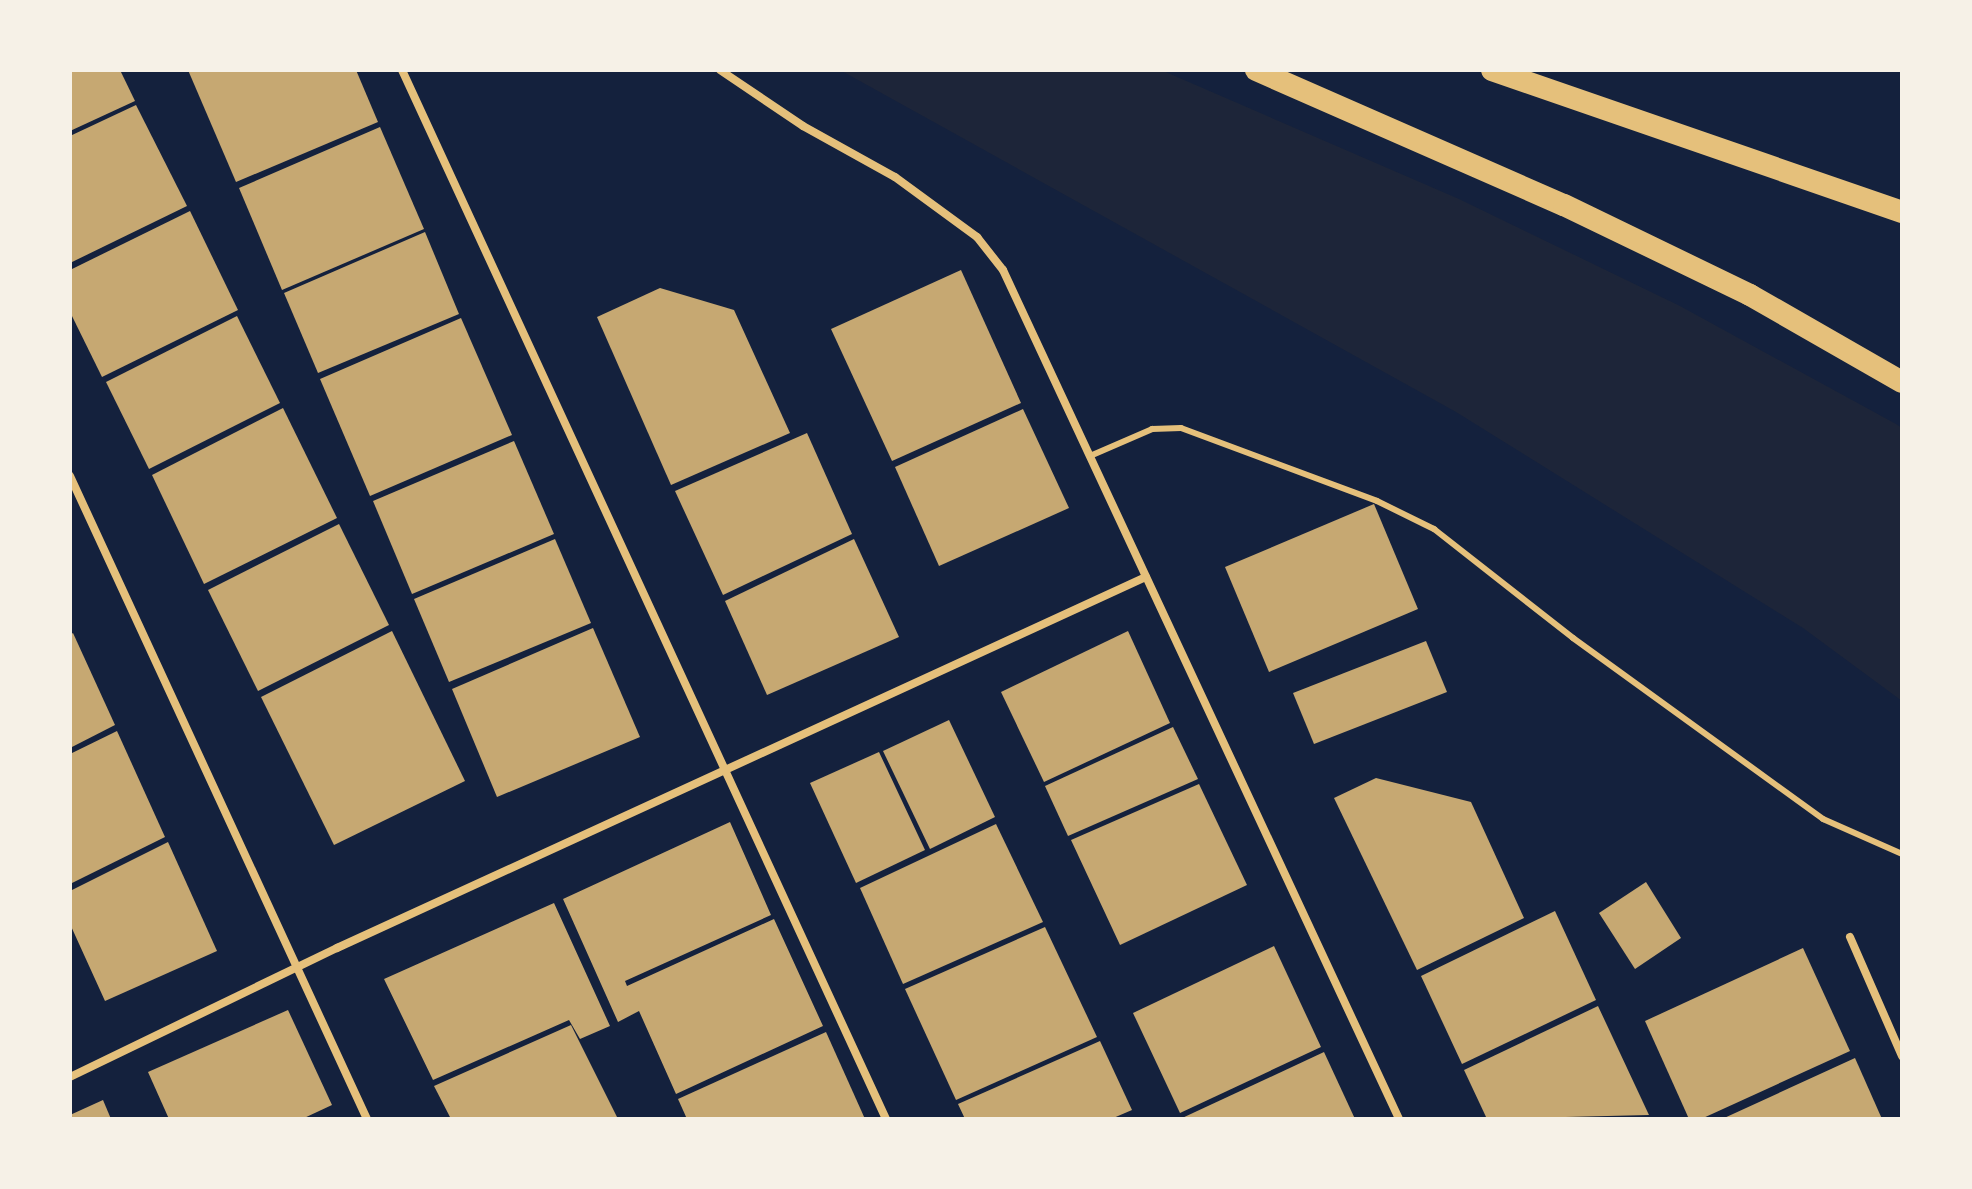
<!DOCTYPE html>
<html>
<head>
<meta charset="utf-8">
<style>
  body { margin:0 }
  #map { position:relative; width:1972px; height:1189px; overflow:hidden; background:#14213d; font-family:"Public Sans",sans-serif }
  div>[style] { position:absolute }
  .green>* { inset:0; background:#1d2539 }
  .building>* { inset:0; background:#c6a872 }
  .service>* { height:6px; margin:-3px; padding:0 3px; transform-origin:3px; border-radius:3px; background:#e5c07b }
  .minor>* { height:8px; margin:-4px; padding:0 4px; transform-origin:4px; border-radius:4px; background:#e5c07b }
  .trunk>* { height:22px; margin:-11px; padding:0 11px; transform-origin:11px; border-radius:11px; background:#e5c07b }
  span { translate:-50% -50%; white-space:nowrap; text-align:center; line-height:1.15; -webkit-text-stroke:6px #f6f1e7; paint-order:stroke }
  .frame { position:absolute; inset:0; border:72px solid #f6f1e7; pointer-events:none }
</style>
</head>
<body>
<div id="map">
  <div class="green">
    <div style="clip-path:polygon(840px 70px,1161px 70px,1459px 199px,1680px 306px,1896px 424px,1902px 428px,1902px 701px,1803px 628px,1456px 412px)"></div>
  </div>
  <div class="building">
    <div style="clip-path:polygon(70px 70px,120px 70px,135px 101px,70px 131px)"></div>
    <div style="clip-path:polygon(188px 70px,356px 70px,378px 122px,236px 182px)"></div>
    <div style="clip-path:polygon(136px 105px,187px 206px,70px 263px,70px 136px)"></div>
    <div style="clip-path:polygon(380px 127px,424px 229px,282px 290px,239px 188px)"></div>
    <div style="clip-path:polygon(190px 211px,238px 310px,102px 377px,70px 312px,70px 270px)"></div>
    <div style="clip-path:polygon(425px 232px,459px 314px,318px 373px,284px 293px)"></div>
    <div style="clip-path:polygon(961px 270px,1021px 403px,892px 461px,831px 329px)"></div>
    <div style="clip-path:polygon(660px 288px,734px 310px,790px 433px,671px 485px,597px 317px)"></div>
    <div style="clip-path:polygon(237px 316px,280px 403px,149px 469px,106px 382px)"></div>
    <div style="clip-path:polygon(461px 318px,512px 435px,370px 496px,320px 379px)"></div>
    <div style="clip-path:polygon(283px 408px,337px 518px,204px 584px,152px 475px)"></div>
    <div style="clip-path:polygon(1023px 409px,1069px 508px,939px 566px,895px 467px)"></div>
    <div style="clip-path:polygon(807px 433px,852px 534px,723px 595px,675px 491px)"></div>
    <div style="clip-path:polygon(514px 441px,554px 534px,412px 594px,373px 501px)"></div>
    <div style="clip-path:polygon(1374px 504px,1418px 609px,1269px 672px,1225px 567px)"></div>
    <div style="clip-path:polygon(339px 524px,389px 625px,258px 691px,208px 590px)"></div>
    <div style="clip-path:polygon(555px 539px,591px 623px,449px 682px,414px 599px)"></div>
    <div style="clip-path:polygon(854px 539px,899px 637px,767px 695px,725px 601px)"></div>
    <div style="clip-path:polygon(593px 628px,640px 737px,497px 797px,452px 689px)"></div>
    <div style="clip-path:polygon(392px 631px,465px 781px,334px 845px,261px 697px)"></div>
    <div style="clip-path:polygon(1128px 631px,1170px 723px,1044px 782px,1001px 692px)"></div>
    <div style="clip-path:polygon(73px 633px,115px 725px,70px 748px,70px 635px)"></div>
    <div style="clip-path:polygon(1426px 641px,1447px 692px,1314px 744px,1293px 693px)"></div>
    <div style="clip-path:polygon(949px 720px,995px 817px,930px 849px,883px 751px)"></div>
    <div style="clip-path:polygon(1173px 727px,1198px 779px,1068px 836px,1045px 786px)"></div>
    <div style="clip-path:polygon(117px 731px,165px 837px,70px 884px,70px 754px)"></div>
    <div style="clip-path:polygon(879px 752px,925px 850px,856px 883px,810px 783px)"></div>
    <div style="clip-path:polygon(1376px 778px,1471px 802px,1524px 918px,1417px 970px,1334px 798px)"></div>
    <div style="clip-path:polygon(1199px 784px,1247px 885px,1120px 945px,1071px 840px)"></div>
    <div style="clip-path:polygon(730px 822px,771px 915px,625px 981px,627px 986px,774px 919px,823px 1026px,676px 1094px,639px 1011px,618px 1022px,563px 899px)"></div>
    <div style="clip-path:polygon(996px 824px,1043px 922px,903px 984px,860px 888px)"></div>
    <div style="clip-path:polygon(168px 842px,217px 951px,105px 1001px,70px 924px,70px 891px)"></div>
    <div style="clip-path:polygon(1646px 882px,1681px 938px,1635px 969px,1599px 913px)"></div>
    <div style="clip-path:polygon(554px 903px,610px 1026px,580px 1039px,569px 1020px,433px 1080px,384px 979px)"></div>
    <div style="clip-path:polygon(1555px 911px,1596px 1000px,1462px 1064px,1421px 976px)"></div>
    <div style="clip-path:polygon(1045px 927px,1097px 1037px,956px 1100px,905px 989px)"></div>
    <div style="clip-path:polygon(1274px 946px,1321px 1047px,1180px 1113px,1133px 1013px)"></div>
    <div style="clip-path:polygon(1803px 948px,1850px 1051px,1701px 1119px,1689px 1119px,1645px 1021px)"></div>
    <div style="clip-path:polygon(1598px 1006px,1649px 1115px,1487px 1119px,1464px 1070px)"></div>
    <div style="clip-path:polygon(288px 1010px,332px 1105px,302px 1119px,169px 1119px,148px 1072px)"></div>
    <div style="clip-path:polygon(571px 1025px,618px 1119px,451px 1119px,434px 1086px)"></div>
    <div style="clip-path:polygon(826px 1032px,865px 1119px,687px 1119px,678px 1099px)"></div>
    <div style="clip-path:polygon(1100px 1041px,1132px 1110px,1111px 1119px,965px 1119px,958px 1104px)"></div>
    <div style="clip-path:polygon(1324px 1052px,1355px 1119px,1180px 1119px)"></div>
    <div style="clip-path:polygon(1855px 1058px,1882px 1119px,1722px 1119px)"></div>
    <div style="clip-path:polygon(103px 1100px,111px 1119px,70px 1119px,70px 1115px)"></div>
  </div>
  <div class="service">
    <div style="left:1090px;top:456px;width:68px;rotate:-23.5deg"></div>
    <div style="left:1152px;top:429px;width:29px;rotate:-2deg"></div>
    <div style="left:1181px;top:428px;width:209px;rotate:20.4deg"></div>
    <div style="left:1377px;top:501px;width:64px;rotate:26.2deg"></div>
    <div style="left:1434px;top:529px;width:177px;rotate:38.1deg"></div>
    <div style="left:1573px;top:638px;width:309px;rotate:35.9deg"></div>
    <div style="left:1823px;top:819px;width:86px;rotate:23.9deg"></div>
  </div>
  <div class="minor">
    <div style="left:402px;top:70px;width:1155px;rotate:65.23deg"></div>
    <div style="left:720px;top:70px;width:100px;rotate:34deg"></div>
    <div style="left:803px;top:126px;width:105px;rotate:29deg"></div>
    <div style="left:895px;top:177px;width:102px;rotate:36.2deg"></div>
    <div style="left:977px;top:237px;width:42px;rotate:51.8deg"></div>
    <div style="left:1003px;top:270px;width:937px;rotate:64.99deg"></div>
    <div style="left:70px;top:476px;width:708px;rotate:65.21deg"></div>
    <div style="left:1850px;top:937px;width:130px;rotate:66.4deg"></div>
    <div style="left:70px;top:1077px;width:297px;rotate:-25.8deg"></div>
    <div style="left:337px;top:948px;width:890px;rotate:-24.64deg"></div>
  </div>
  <div class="trunk">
    <div style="left:1256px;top:70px;width:336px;rotate:23.7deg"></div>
    <div style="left:1564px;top:205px;width:207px;rotate:25.8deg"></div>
    <div style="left:1750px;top:295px;width:175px;rotate:29.8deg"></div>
    <div style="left:1492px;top:70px;width:434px;rotate:19.1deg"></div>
  </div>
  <div class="frame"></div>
</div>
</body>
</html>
